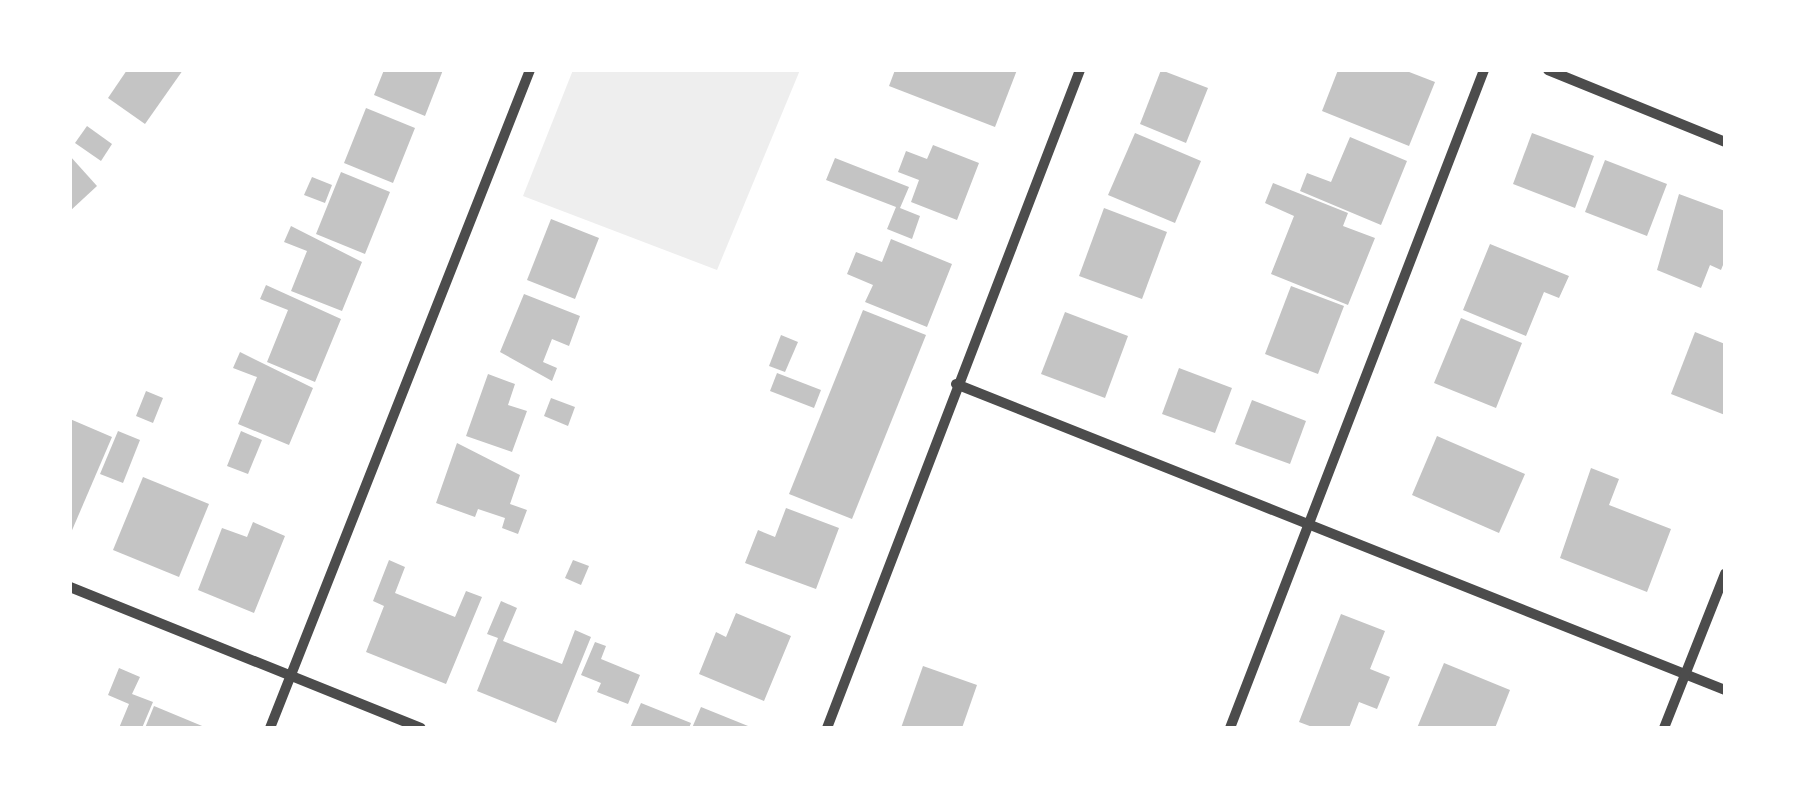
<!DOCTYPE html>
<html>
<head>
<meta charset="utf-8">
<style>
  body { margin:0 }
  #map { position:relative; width:1795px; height:798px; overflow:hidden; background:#fff; font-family:"Roboto Serif",serif }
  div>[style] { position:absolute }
  .green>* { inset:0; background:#eee }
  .building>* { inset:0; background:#c4c4c4 }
  .minor>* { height:10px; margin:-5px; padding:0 5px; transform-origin:5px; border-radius:5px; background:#4c4c4c }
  span { translate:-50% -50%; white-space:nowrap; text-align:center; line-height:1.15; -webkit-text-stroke:10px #fff; paint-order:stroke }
  .frame { position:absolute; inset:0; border:72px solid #fff; pointer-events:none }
</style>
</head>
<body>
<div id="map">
  <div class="green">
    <div style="clip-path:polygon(573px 70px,800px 70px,717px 270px,523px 196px)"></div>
  </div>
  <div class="building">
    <div style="clip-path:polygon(127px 70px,183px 70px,145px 124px,108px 98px)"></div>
    <div style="clip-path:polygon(384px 70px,443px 70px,425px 116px,374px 95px)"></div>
    <div style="clip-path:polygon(895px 70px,1017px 70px,995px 127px,889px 86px)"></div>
    <div style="clip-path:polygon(1161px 70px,1208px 88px,1186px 143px,1140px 124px)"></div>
    <div style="clip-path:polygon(1338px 70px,1404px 70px,1435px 82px,1409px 146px,1322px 111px)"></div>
    <div style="clip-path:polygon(366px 108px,415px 128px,393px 183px,344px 163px)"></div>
    <div style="clip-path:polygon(87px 126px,112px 144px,101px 161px,75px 143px)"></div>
    <div style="clip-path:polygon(1135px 133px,1201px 161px,1175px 223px,1108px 195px)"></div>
    <div style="clip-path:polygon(1532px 133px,1594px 156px,1575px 208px,1513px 184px)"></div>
    <div style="clip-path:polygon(1350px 137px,1407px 161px,1381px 225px,1300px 191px,1307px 173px,1331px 182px)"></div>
    <div style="clip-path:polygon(933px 145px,979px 163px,957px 220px,911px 202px,919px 180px,898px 172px,906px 151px,927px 159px)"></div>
    <div style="clip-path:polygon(70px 156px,97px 186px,70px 211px)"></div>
    <div style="clip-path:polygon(835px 158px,909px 187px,900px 208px,920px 216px,912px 239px,887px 229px,896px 207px,826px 180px)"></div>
    <div style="clip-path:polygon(1605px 160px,1667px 184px,1647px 236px,1585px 212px)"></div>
    <div style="clip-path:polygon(341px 172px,390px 192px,365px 254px,316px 234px)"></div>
    <div style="clip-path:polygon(312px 177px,332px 185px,325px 203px,304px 195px)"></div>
    <div style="clip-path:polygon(1273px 183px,1348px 213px,1343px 226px,1375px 238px,1348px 305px,1271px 274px,1294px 216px,1265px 203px)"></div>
    <div style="clip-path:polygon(1679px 194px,1725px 211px,1725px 260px,1721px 270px,1710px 265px,1701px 288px,1657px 270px)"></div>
    <div style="clip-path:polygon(1104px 208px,1167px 232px,1142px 299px,1079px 276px)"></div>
    <div style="clip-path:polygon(551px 219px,599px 238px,575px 299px,527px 280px)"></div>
    <div style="clip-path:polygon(291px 226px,362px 262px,342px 311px,291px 291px,307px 251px,284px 242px)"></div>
    <div style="clip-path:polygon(891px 239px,952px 264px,927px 327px,865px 302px,873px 285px,847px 274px,856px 252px,882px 262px)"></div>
    <div style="clip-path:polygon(1490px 244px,1569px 276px,1559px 298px,1544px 292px,1526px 336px,1463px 310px)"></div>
    <div style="clip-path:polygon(266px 285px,341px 319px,315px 382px,267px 362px,288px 310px,260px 299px)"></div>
    <div style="clip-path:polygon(1291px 286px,1344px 306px,1318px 374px,1265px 354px)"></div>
    <div style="clip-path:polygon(524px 294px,580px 316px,569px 346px,552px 339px,543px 362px,557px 368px,552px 381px,500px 352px)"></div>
    <div style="clip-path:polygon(863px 310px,926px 335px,852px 519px,789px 494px)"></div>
    <div style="clip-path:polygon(1065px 312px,1128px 336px,1105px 398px,1041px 374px)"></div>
    <div style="clip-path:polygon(1461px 318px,1522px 343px,1496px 408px,1434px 383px)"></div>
    <div style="clip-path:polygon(1695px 332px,1725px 344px,1725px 415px,1671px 394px)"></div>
    <div style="clip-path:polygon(781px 335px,798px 342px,785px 372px,769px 366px)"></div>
    <div style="clip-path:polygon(240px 352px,313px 388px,289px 445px,238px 424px,257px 377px,233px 368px)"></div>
    <div style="clip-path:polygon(1179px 368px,1232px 388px,1215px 433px,1162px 414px)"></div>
    <div style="clip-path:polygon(777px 373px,821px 390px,814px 408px,770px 391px)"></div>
    <div style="clip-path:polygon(488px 374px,515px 384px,508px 405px,527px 411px,512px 452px,466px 436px)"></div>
    <div style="clip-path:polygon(146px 391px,163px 398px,153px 423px,136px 416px)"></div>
    <div style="clip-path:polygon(551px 398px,575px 407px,568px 426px,544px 416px)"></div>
    <div style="clip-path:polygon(1252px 400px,1306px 421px,1290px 464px,1235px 444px)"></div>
    <div style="clip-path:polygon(70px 419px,112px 437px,70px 535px)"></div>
    <div style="clip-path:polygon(118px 431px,140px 440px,123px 483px,100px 474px)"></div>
    <div style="clip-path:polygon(241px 431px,262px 440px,248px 474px,227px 466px)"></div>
    <div style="clip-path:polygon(1437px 436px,1525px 474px,1499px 533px,1412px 495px)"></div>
    <div style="clip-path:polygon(457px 443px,520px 475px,510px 504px,527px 510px,518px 534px,502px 528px,505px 518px,478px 509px,475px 517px,436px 503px)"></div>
    <div style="clip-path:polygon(1591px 468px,1619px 479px,1609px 505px,1671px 529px,1647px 592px,1560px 558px)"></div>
    <div style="clip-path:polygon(143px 477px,209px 504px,179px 577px,113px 550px)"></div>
    <div style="clip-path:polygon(786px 508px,839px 528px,816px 589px,745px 563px,758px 530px,775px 537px)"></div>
    <div style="clip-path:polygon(253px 522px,285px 536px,254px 613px,198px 590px,222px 528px,247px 537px)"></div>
    <div style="clip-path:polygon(389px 560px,405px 567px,395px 593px,455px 617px,466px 591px,482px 597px,446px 684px,366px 652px,384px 606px,373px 601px)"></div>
    <div style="clip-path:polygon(573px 560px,589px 566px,581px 585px,565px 578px)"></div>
    <div style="clip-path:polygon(501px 601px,517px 608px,503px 641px,562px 664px,575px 630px,591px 637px,556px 723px,477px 691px,498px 638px,487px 634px)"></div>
    <div style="clip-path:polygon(736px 613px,791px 636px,764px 701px,699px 674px,716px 632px,726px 637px)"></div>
    <div style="clip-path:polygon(1341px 614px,1385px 631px,1370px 669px,1390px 677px,1377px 709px,1359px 702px,1349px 728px,1315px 728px,1299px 722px)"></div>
    <div style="clip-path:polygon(595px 642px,606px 646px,601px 659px,640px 675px,628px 704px,597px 692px,601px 683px,581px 675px)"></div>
    <div style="clip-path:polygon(1444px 663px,1510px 690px,1495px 728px,1417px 728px)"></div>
    <div style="clip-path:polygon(923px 666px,977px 685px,962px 728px,901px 728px)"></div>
    <div style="clip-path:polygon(119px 668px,140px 677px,132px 694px,153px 702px,142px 728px,119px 728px,129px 704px,108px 695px)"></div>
    <div style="clip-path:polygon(641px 703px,691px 723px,689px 728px,630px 728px)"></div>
    <div style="clip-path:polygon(154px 706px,207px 728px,145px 728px)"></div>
    <div style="clip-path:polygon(701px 707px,753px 728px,692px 728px)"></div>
  </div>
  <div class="minor">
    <div style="left:1548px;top:70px;width:191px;rotate:22.1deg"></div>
    <div style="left:956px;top:384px;width:828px;rotate:21.7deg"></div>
    <div style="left:70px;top:587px;width:378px;rotate:21.9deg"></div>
    <div style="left:270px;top:728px;width:708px;rotate:-68.44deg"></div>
    <div style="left:827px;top:728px;width:705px;rotate:-68.97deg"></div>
    <div style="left:1230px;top:728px;width:705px;rotate:-68.89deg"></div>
    <div style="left:1664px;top:728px;width:166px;rotate:-68.4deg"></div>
  </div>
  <div class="frame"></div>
</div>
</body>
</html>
